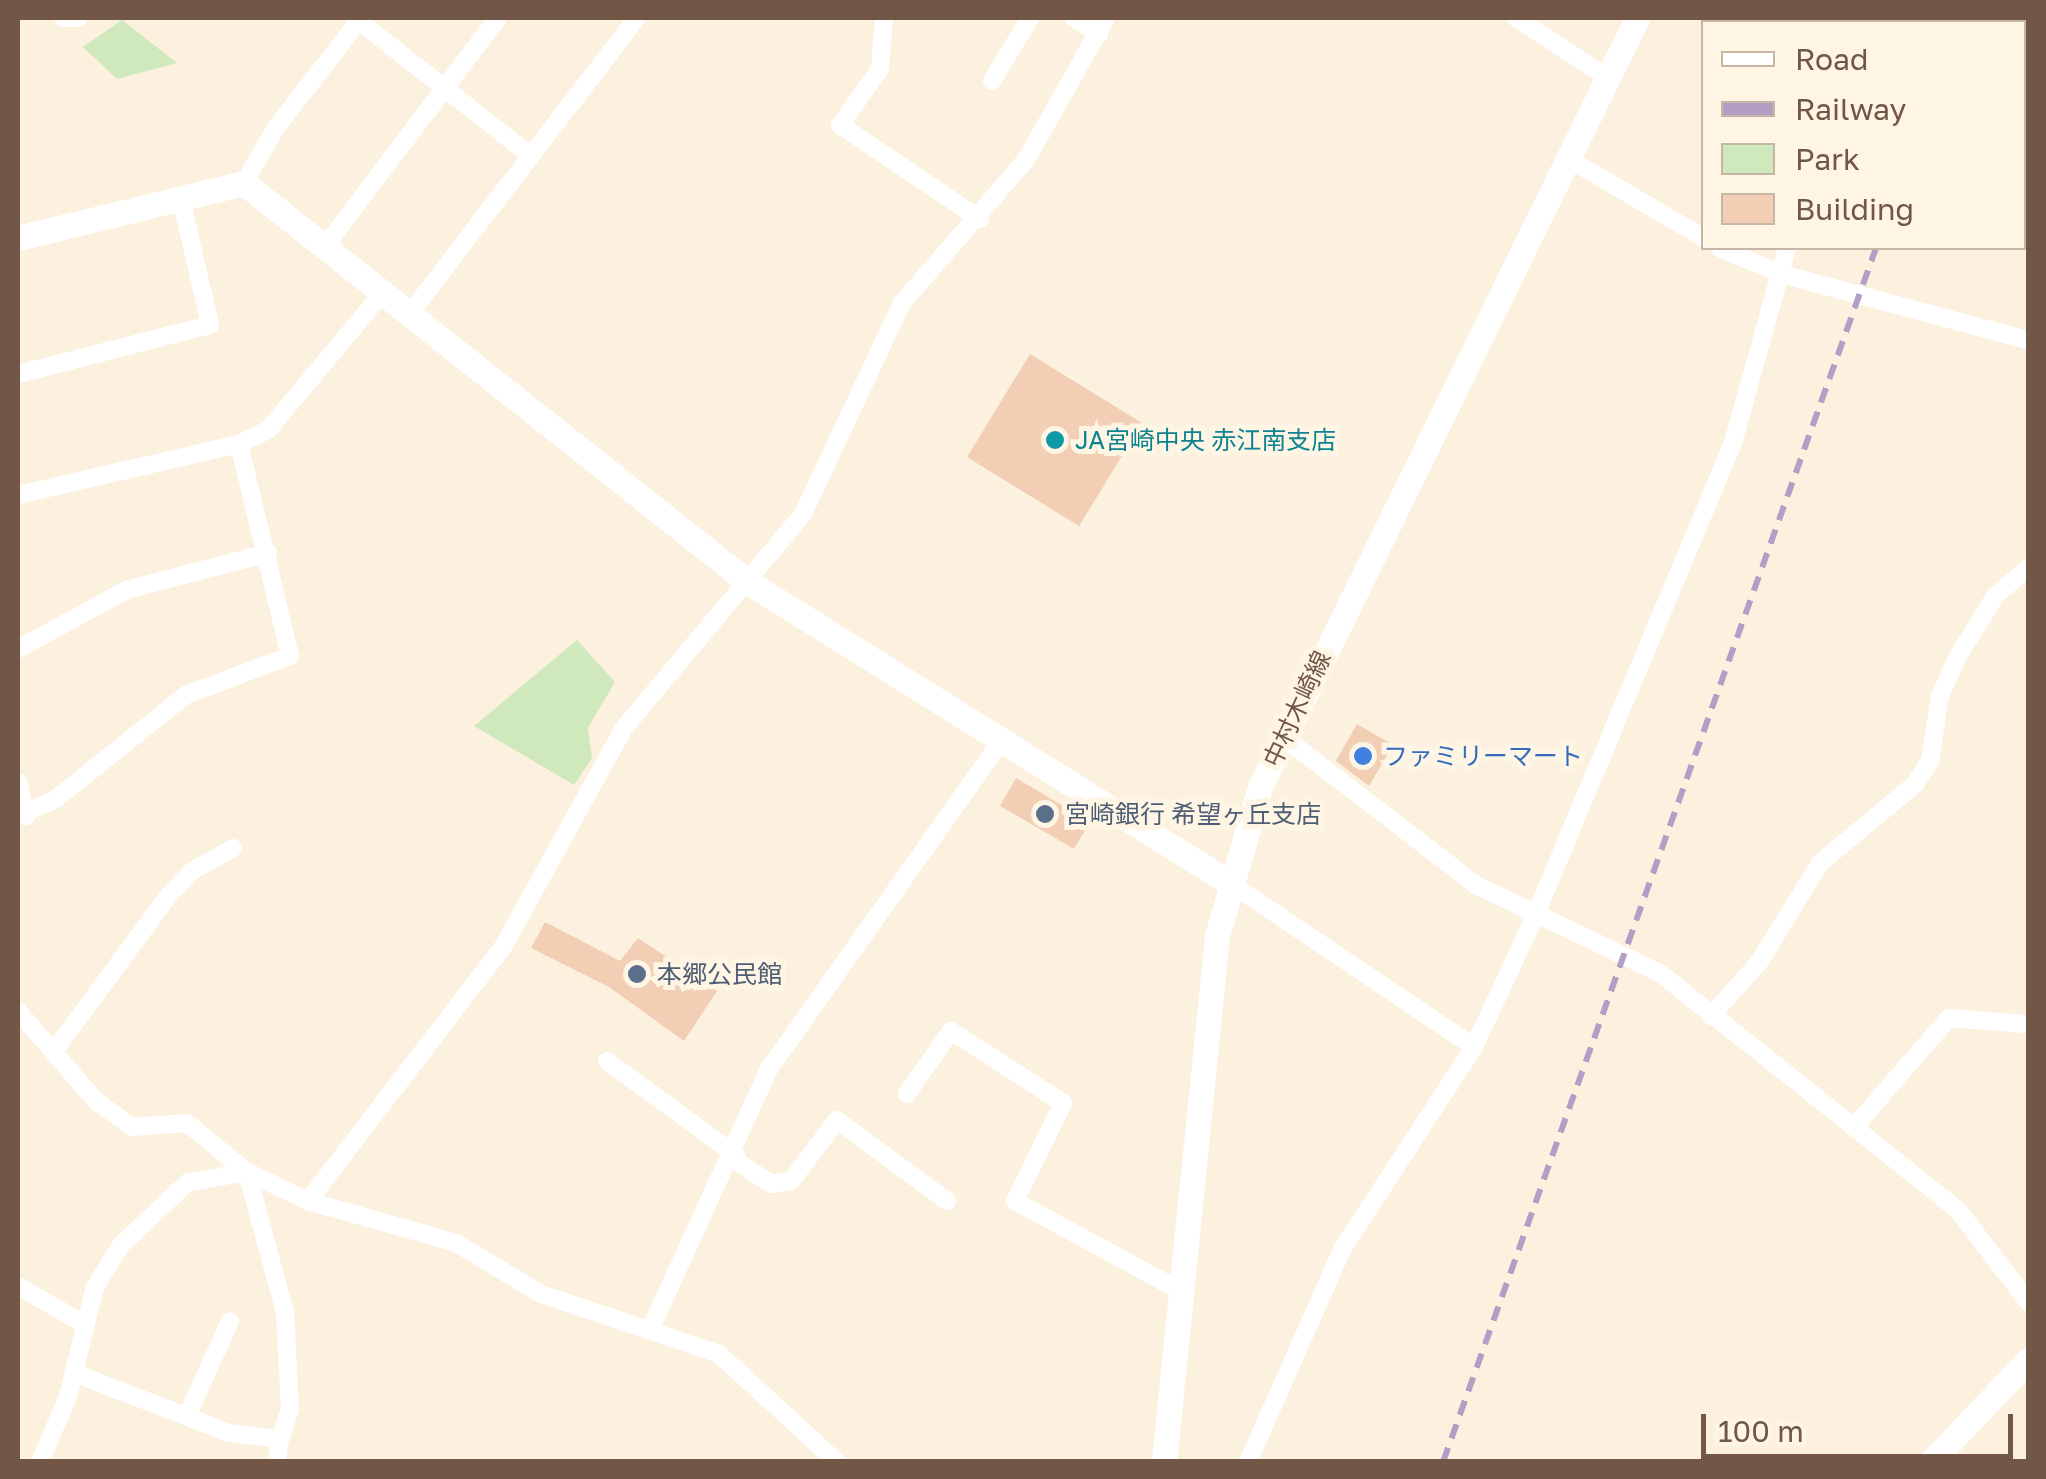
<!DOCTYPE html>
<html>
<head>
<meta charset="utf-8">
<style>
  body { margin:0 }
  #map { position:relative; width:2046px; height:1479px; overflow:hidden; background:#fcf1de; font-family:"Golos Text","Noto Sans JP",sans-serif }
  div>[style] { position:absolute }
  .green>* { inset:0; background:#cfe9bd }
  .building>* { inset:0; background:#f2ceb5 }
  .street>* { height:18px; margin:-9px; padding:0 9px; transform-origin:9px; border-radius:9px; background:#fff }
  .secondary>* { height:25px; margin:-12.5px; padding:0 12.5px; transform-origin:12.5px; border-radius:12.5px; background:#fff }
  .rail>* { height:6px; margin-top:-3px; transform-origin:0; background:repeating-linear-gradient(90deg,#b39ec5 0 15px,transparent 0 25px) }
  .dots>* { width:28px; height:28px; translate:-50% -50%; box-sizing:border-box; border:5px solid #fff5e5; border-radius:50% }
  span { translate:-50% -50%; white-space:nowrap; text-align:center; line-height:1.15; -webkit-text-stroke:10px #fff5e5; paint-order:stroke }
  .culture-label { font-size:25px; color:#0d838f }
  .left { translate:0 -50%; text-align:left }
  .street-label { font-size:25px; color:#725646 }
  .shop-label { font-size:25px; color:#366cbe }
  .service-label { font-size:25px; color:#4e5e75 }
  .frame { position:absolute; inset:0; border:20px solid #725646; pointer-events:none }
  .legend { position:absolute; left:1701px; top:20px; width:325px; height:230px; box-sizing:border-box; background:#fff5e5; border:2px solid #c7b5a5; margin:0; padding:12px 18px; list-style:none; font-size:30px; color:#725646 }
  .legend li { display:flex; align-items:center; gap:20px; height:50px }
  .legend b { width:50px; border:2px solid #c7b5a5 }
  .scale { position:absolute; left:1701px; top:1414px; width:312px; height:45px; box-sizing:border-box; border:5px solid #725646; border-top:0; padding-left:12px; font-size:30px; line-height:35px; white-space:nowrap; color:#725646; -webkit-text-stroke:8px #fff5e5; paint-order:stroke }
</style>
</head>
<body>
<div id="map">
  <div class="green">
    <div style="clip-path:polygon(122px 20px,177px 63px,117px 79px,83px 47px)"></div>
    <div style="clip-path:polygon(577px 640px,615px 682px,588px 728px,592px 758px,574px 785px,474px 726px)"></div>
  </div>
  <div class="building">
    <div style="clip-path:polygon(1030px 354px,1142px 423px,1079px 526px,967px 457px)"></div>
    <div style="clip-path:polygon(1357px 724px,1393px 745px,1369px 786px,1336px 761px)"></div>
    <div style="clip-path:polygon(1016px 778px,1090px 822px,1074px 849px,1000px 806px)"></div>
    <div style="clip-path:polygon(545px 922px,620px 961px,638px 938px,717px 991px,684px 1041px,609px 987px,531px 948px)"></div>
  </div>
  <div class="street">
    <div style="left:63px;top:18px;width:15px"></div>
    <div style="left:884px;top:18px;width:51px;rotate:94.5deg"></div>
    <div style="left:880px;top:69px;width:69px;rotate:125.5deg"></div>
    <div style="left:840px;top:125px;width:169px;rotate:33.9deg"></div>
    <div style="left:1074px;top:18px;width:30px;rotate:33deg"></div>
    <div style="left:1516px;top:18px;width:108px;rotate:33deg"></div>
    <div style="left:359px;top:21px;width:217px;rotate:38.1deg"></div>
    <div style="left:1845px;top:22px;width:4px;rotate:-63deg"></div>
    <div style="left:992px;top:81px;width:74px;rotate:-58.9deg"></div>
    <div style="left:1567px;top:158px;width:159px;rotate:30.3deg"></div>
    <div style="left:244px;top:183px;width:62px;rotate:-60.1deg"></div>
    <div style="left:275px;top:129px;width:140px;rotate:-52.2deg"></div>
    <div style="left:1720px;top:248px;width:66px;rotate:23.1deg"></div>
    <div style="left:1781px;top:274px;width:256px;rotate:15deg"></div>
    <div style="left:323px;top:249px;width:290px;rotate:-52.9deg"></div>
    <div style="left:408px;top:316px;width:376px;rotate:-52.5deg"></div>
    <div style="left:18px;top:374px;width:198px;rotate:-14.3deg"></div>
    <div style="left:210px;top:325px;width:130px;rotate:-102.9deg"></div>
    <div style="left:18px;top:495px;width:227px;rotate:-13deg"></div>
    <div style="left:239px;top:444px;width:32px;rotate:-26deg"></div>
    <div style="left:268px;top:430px;width:175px;rotate:-50.1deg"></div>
    <div style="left:18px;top:649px;width:123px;rotate:-28.6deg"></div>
    <div style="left:126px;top:590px;width:147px;rotate:-14.6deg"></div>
    <div style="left:1282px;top:736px;width:245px;rotate:37.5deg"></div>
    <div style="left:1476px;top:885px;width:204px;rotate:25.6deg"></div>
    <div style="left:1660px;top:973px;width:381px;rotate:38.5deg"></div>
    <div style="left:1958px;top:1210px;width:116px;rotate:52.7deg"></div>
    <div style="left:18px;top:782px;width:35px;rotate:77deg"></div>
    <div style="left:18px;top:815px;width:38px;rotate:-22deg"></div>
    <div style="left:53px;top:801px;width:170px;rotate:-38.6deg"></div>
    <div style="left:186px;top:695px;width:111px;rotate:-20.6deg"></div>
    <div style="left:290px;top:656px;width:218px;rotate:-103.5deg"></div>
    <div style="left:1230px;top:883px;width:294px;rotate:33.9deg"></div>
    <div style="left:18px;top:1011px;width:119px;rotate:49.1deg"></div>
    <div style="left:96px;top:1101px;width:44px;rotate:35.8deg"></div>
    <div style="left:132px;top:1127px;width:55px;rotate:-4.2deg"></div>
    <div style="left:187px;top:1123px;width:77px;rotate:39.2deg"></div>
    <div style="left:247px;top:1172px;width:146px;rotate:74.9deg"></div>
    <div style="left:285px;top:1313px;width:96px;rotate:87deg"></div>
    <div style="left:290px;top:1409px;width:32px;rotate:108deg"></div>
    <div style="left:280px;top:1439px;width:51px;rotate:-173.3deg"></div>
    <div style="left:229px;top:1433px;width:166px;rotate:-158.8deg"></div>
    <div style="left:1711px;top:1016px;width:74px;rotate:-48.3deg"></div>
    <div style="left:1760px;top:961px;width:115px;rotate:-58.5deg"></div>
    <div style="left:1820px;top:863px;width:124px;rotate:-39.7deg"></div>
    <div style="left:1915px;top:784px;width:27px;rotate:-57deg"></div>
    <div style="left:1930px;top:761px;width:66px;rotate:-81.3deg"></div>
    <div style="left:1940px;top:696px;width:44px;rotate:-65.8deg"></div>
    <div style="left:1958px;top:656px;width:72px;rotate:-58.1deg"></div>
    <div style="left:1996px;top:595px;width:42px;rotate:-40.2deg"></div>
    <div style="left:57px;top:1047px;width:190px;rotate:-53.6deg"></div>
    <div style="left:170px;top:894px;width:32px;rotate:-46deg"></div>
    <div style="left:192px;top:871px;width:47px;rotate:-29.3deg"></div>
    <div style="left:607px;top:1061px;width:160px;rotate:36.1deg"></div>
    <div style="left:907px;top:1094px;width:77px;rotate:-55.1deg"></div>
    <div style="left:951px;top:1031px;width:133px;rotate:32.7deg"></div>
    <div style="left:1063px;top:1103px;width:109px;rotate:116.1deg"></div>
    <div style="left:1015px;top:1201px;width:184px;rotate:28.5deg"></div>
    <div style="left:1855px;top:1126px;width:143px;rotate:-49deg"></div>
    <div style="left:1949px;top:1018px;width:77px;rotate:4.5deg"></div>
    <div style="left:732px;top:1158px;width:47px;rotate:33.7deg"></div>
    <div style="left:771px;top:1184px;width:20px;rotate:-9deg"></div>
    <div style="left:791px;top:1181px;width:76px;rotate:-53deg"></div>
    <div style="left:837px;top:1120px;width:137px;rotate:36.4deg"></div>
    <div style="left:308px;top:1201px;width:320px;rotate:-52.5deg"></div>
    <div style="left:503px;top:947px;width:250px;rotate:-61.1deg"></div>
    <div style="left:624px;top:728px;width:279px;rotate:-50.1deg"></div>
    <div style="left:803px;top:514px;width:233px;rotate:-64.9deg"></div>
    <div style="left:902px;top:303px;width:189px;rotate:-49.1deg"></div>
    <div style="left:1026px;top:160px;width:163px;rotate:-60.6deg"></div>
    <div style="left:18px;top:1286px;width:76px;rotate:29.9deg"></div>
    <div style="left:650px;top:1330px;width:287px;rotate:-65.5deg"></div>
    <div style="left:769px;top:1069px;width:405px;rotate:-54.7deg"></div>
    <div style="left:187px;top:1416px;width:104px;rotate:-65.6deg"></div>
    <div style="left:40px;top:1462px;width:72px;rotate:-67deg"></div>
    <div style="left:68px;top:1396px;width:112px;rotate:-76.1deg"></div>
    <div style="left:95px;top:1287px;width:49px;rotate:-58.2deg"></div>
    <div style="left:121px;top:1245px;width:91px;rotate:-43.2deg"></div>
    <div style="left:187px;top:1183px;width:61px;rotate:-10.4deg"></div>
    <div style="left:247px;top:1172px;width:68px;rotate:25.4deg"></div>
    <div style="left:308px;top:1201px;width:154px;rotate:15.8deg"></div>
    <div style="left:456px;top:1243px;width:99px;rotate:31deg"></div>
    <div style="left:541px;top:1294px;width:188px;rotate:18.6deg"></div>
    <div style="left:719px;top:1354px;width:160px;rotate:42.5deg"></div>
    <div style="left:277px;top:1462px;width:23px;rotate:-83deg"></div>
    <div style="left:1248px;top:1462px;width:234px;rotate:-66.1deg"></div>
    <div style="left:1343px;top:1248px;width:240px;rotate:-56.9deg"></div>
    <div style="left:1474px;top:1047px;width:145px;rotate:-65deg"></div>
    <div style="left:1535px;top:916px;width:513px;rotate:-67.29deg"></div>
    <div style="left:1733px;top:443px;width:202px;rotate:-74.5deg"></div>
  </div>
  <div class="secondary">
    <div style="left:18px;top:238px;width:233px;rotate:-13.7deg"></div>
    <div style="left:244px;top:183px;width:643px;rotate:38.37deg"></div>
    <div style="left:748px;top:582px;width:568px;rotate:31.98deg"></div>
    <div style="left:1164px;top:1462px;width:529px;rotate:-84.25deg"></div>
    <div style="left:1217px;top:936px;width:155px;rotate:-73.9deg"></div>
    <div style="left:1260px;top:787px;width:856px;rotate:-63.88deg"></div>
    <div style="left:1931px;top:1462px;width:141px;rotate:-46.4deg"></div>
  </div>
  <div class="rail">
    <div style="left:1957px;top:22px;width:4px;rotate:-76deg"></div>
    <div style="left:1443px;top:1462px;width:1289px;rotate:-70.37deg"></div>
  </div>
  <div class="dots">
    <div style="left:1055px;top:440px;background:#0f9aa8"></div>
    <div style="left:1363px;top:756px;background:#3f7fe0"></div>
    <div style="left:1045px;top:814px;background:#5c6f8a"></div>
    <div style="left:637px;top:974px;background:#5c6f8a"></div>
  </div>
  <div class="culture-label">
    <span class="left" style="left:1075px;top:440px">JA宮崎中央 赤江南支店</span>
  </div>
  <div class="street-label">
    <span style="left:1297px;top:709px;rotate:-65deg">中村木崎線</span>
  </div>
  <div class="shop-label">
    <span class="left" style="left:1383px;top:756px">ファミリーマート</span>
  </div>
  <div class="service-label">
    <span class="left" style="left:1065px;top:814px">宮崎銀行 希望ヶ丘支店</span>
    <span class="left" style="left:657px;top:974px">本郷公民館</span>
  </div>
  <div class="frame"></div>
  <ul class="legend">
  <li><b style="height:12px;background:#fff"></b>Road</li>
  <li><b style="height:12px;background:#b39ec5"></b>Railway</li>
  <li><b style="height:28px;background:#cfe9bd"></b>Park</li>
  <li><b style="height:28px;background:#f2ceb5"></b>Building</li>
  </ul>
  <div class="scale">100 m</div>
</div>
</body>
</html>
